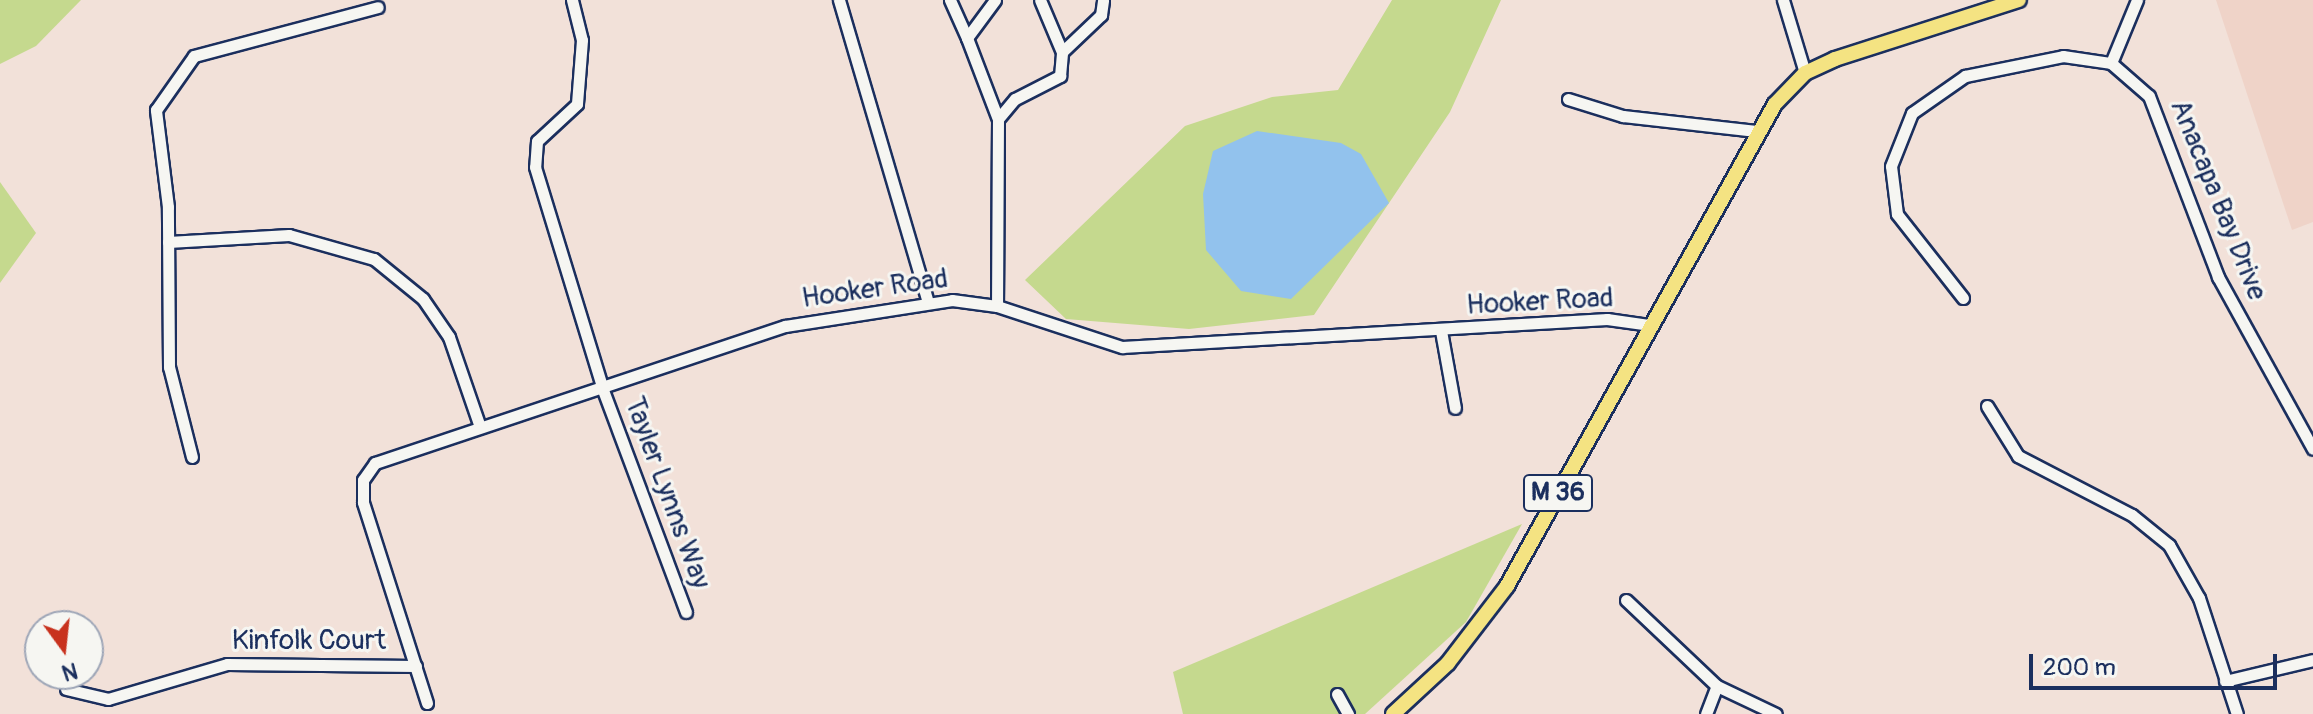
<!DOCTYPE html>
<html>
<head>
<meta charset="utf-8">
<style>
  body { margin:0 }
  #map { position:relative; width:2313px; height:714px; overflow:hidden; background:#f2e1d9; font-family:Pangolin,sans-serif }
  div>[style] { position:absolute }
  .built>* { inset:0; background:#efd3c8 }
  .green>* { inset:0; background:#c5d98e }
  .water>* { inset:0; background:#92c2ed }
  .roads { filter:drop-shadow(2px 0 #1b2f5e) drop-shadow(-2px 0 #1b2f5e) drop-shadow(0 2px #1b2f5e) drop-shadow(0 -2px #1b2f5e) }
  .minor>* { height:11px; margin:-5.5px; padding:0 5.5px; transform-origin:5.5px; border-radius:5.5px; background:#f6f6f2 }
  .major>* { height:14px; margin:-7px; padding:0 7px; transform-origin:7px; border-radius:7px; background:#f4e382 }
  span { translate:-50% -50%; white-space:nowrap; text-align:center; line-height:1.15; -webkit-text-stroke:6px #f6f6f2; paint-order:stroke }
  .shield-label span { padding:2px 6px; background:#f6f6f2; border:2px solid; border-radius:6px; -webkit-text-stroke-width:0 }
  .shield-label { font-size:26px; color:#1b2f5e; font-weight:700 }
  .street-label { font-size:28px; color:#1b2f5e }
  .north { position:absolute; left:24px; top:610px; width:80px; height:80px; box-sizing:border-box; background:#f6f6f2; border:2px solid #9ea6b7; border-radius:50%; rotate:165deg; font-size:22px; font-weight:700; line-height:32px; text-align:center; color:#1b2f5e }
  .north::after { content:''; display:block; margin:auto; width:28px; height:36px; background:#c8321e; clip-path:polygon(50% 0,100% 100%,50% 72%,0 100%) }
  .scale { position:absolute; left:2029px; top:654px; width:248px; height:36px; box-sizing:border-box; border:4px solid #1b2f5e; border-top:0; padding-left:10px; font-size:24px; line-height:28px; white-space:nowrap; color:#1b2f5e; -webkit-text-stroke:6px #f6f6f2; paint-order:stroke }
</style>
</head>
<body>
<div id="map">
  <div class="built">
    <div style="clip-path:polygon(2216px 0,2313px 0,2313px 222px,2292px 230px)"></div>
  </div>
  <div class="green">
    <div style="clip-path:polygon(0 0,81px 0,36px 46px,0 64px)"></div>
    <div style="clip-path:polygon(1392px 0,1501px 0,1450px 112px,1314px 315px,1189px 329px,1066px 319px,1025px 280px,1185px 126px,1272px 97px,1338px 90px)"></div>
    <div style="clip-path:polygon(0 182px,36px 233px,0 283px)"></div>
    <div style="clip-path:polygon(1522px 524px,1466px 622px,1365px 714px,1183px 714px,1173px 672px)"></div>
  </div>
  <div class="water">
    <div style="clip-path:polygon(1257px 131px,1341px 143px,1361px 154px,1389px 203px,1291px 299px,1241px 291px,1206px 250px,1203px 194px,1213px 151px)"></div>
  </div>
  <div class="roads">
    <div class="minor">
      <div style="left:572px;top:0;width:41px;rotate:76deg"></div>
      <div style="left:582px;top:40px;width:64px;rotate:94.5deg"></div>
      <div style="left:577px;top:104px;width:54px;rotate:137.2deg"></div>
      <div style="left:537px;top:141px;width:26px;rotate:94deg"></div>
      <div style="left:535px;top:167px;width:233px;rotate:73deg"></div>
      <div style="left:603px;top:390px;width:237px;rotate:69.5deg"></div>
      <div style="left:839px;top:0;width:315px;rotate:73.6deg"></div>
      <div style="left:950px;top:0;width:42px;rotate:65.9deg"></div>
      <div style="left:995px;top:0;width:47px;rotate:126.4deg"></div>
      <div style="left:967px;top:38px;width:87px;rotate:69.1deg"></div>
      <div style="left:998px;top:119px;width:187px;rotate:90.3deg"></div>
      <div style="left:1783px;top:0;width:76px;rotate:73.2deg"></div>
      <div style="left:1062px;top:52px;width:54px;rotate:-43.5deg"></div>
      <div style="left:1101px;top:15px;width:15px;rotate:-82deg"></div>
      <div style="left:2111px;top:63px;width:68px;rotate:-67.6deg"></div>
      <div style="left:1568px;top:99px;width:58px;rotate:17.2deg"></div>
      <div style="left:1623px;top:116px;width:134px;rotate:6.4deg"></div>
      <div style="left:998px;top:119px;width:26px;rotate:-50deg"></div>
      <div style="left:1015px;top:99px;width:51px;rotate:-27.1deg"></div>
      <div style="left:1060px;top:76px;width:24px;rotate:-85deg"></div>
      <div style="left:1062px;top:52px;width:56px;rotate:-112.9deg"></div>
      <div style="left:168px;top:242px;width:121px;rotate:-3.3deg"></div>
      <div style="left:289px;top:235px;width:88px;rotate:15.8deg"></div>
      <div style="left:374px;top:259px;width:63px;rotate:39.2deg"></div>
      <div style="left:423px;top:299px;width:46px;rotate:55.6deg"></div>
      <div style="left:449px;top:337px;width:95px;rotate:71deg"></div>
      <div style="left:1963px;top:298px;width:107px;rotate:-128.2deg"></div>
      <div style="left:1897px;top:214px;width:48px;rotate:-97.1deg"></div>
      <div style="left:1891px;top:166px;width:57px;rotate:-68.4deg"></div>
      <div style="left:1912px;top:113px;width:65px;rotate:-34.9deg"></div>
      <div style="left:1965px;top:76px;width:100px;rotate:-11.5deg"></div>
      <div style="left:2063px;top:56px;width:49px;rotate:8.3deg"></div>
      <div style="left:2111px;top:63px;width:50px;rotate:41deg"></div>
      <div style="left:2149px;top:96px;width:194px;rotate:69.1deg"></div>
      <div style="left:2218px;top:277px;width:196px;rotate:61.1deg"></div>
      <div style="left:1441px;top:331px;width:78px;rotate:79.7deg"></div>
      <div style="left:1987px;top:406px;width:59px;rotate:58.2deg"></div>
      <div style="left:2018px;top:456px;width:128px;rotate:27.4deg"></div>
      <div style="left:2132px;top:515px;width:48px;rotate:39deg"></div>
      <div style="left:2169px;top:545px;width:61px;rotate:60.5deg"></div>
      <div style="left:2199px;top:598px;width:122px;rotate:71.9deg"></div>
      <div style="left:192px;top:457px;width:93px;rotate:-104.3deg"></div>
      <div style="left:169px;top:367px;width:160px;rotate:-90.4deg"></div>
      <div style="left:168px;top:207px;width:98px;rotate:-97.1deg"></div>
      <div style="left:156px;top:110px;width:66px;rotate:-54.9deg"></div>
      <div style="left:194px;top:56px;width:190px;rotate:-14.9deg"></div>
      <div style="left:1626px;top:600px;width:125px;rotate:43.4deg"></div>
      <div style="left:1717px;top:686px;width:65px;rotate:25.4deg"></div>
      <div style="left:2225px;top:681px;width:90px;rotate:-13.4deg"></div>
      <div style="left:66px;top:689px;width:43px;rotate:13.4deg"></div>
      <div style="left:108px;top:699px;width:124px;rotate:-16.4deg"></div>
      <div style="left:227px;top:664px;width:189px;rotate:0.6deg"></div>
      <div style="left:1337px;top:694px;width:23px;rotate:61deg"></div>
      <div style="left:427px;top:703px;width:211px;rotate:-107.7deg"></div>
      <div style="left:363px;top:502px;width:22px;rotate:-90deg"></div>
      <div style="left:363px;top:480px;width:21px;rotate:-55deg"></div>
      <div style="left:375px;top:463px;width:432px;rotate:-18.5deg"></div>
      <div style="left:785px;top:326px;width:169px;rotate:-8.8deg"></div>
      <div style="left:952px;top:300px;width:45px;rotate:7.6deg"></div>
      <div style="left:997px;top:306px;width:132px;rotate:18.2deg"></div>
      <div style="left:1122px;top:347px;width:486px;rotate:-3.3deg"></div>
      <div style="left:1607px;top:319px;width:42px;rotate:8.1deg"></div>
      <div style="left:1706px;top:714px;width:30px;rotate:-69deg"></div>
    </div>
    <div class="major">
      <div style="left:1393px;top:714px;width:75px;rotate:-42.8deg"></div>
      <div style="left:1448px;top:663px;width:97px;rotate:-52.5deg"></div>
      <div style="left:1507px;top:586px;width:551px;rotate:-60.93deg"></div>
      <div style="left:1775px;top:104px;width:43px;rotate:-45.9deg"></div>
      <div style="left:1805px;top:73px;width:33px;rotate:-25deg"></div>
      <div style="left:1835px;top:59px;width:193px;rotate:-17.8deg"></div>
    </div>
  </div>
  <div class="shield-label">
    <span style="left:1558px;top:493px">M 36</span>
  </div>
  <div class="street-label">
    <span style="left:2218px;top:200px;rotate:68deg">Anacapa Bay Drive</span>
    <span style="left:875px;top:289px;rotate:-8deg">Hooker Road</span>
    <span style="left:1540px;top:302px;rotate:-3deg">Hooker Road</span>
    <span style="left:667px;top:493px;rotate:70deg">Tayler Lynns Way</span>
    <span style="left:309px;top:641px">Kinfolk Court</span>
  </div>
  <div class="north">N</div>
  <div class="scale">200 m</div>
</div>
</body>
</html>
